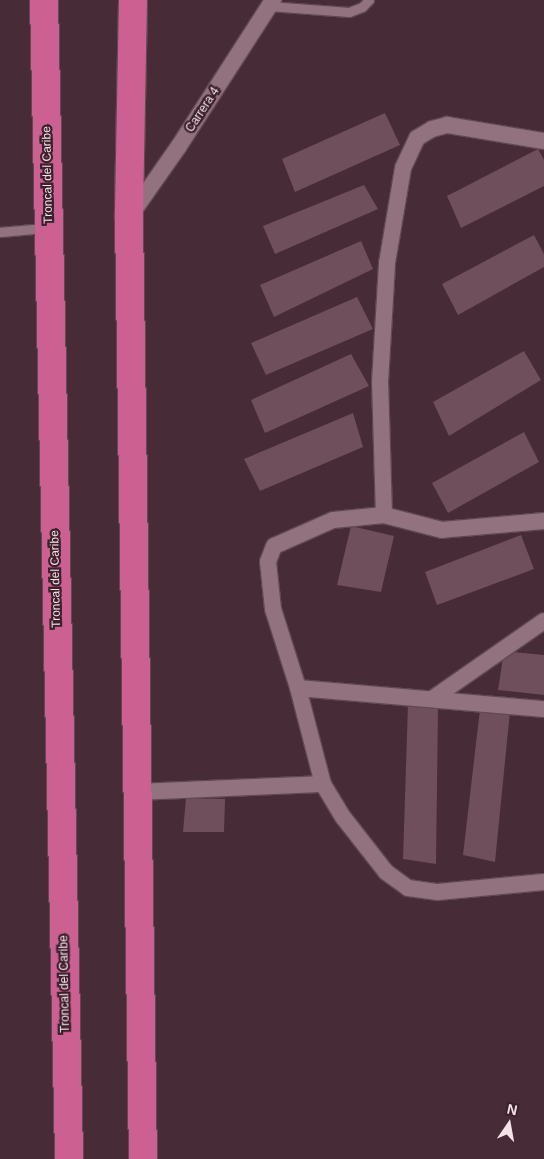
<!DOCTYPE html>
<html>
<head>
<meta charset="utf-8">
<style>
  body { margin:0 }
  #map { position:relative; width:544px; height:1159px; overflow:hidden; background:#472b36; font-family:Helvetica,sans-serif }
  div>[style] { position:absolute }
  .building>* { inset:0; background:#6e4f5b }
  .roads { filter:drop-shadow(1px 0 #604953) drop-shadow(-1px 0 #604953) drop-shadow(0 1px #604953) drop-shadow(0 -1px #604953) }
  .lane>* { height:9px; margin:-4.5px; padding:0 4.5px; transform-origin:4.5px; border-radius:4.5px; background:#92727e }
  .street>* { height:16px; margin:-8px; padding:0 8px; transform-origin:8px; border-radius:8px; background:#92727e }
  .highway>* { height:28px; margin:-14px; padding:0 14px; transform-origin:14px; border-radius:14px; background:#cc6090 }
  span { translate:-50% -50%; white-space:nowrap; text-align:center; line-height:1.15; -webkit-text-stroke:4.5px #3c212c; paint-order:stroke }
  .street-label { font-size:12px; color:#f5e2e9 }
  .north { position:absolute; left:484px; top:1099px; width:50px; height:50px; -webkit-text-stroke:4px #3c212c; paint-order:stroke; rotate:12deg; font-size:14px; font-weight:700; line-height:20px; text-align:center; color:#f5e2e9 }
  .north::after { content:''; display:block; margin:auto; width:18px; height:22px; background:#f5e2e9; clip-path:polygon(50% 0,100% 100%,50% 72%,0 100%) }
</style>
</head>
<body>
<div id="map">
  <div class="building">
    <div style="clip-path:polygon(385px 113px,400px 145px,295px 192px,282px 159px)"></div>
    <div style="clip-path:polygon(538px 149px,544px 160px,544px 186px,461px 228px,447px 196px)"></div>
    <div style="clip-path:polygon(364px 185px,378px 209px,275px 254px,263px 226px)"></div>
    <div style="clip-path:polygon(534px 235px,544px 254px,544px 267px,458px 315px,442px 284px)"></div>
    <div style="clip-path:polygon(361px 241px,373px 269px,274px 317px,260px 285px)"></div>
    <div style="clip-path:polygon(357px 297px,373px 329px,266px 375px,251px 343px)"></div>
    <div style="clip-path:polygon(524px 351px,541px 380px,449px 436px,433px 402px)"></div>
    <div style="clip-path:polygon(351px 354px,369px 386px,265px 433px,251px 400px)"></div>
    <div style="clip-path:polygon(353px 413px,363px 447px,260px 491px,244px 459px)"></div>
    <div style="clip-path:polygon(524px 432px,539px 462px,448px 513px,432px 483px)"></div>
    <div style="clip-path:polygon(351px 526px,394px 536px,381px 592px,337px 585px)"></div>
    <div style="clip-path:polygon(521px 535px,534px 569px,437px 605px,425px 572px)"></div>
    <div style="clip-path:polygon(504px 651px,544px 655px,544px 695px,498px 690px)"></div>
    <div style="clip-path:polygon(408px 704px,438px 706px,436px 864px,403px 859px)"></div>
    <div style="clip-path:polygon(480px 709px,510px 711px,495px 862px,463px 855px)"></div>
    <div style="clip-path:polygon(186px 798px,225px 799px,224px 832px,183px 832px)"></div>
  </div>
  <div class="roads">
    <div class="lane">
      <div style="left:269px;top:6px;width:80px;rotate:4.3deg"></div>
      <div style="left:349px;top:12px;width:14px;rotate:-21deg"></div>
      <div style="left:362px;top:7px;width:10px;rotate:-45deg"></div>
      <div style="left:0;top:232px;width:46px;rotate:-5deg"></div>
    </div>
    <div class="street">
      <div style="left:130px;top:216px;width:85px;rotate:-55deg"></div>
      <div style="left:179px;top:146px;width:174px;rotate:-57.2deg"></div>
      <div style="left:384px;top:515px;width:133px;rotate:-91.7deg"></div>
      <div style="left:380px;top:382px;width:119px;rotate:-86.6deg"></div>
      <div style="left:387px;top:263px;width:96px;rotate:-80.4deg"></div>
      <div style="left:403px;top:168px;width:33px;rotate:-65deg"></div>
      <div style="left:417px;top:138px;width:17px;rotate:-31deg"></div>
      <div style="left:432px;top:129px;width:16px;rotate:-15deg"></div>
      <div style="left:447px;top:125px;width:98px;rotate:9.4deg"></div>
      <div style="left:544px;top:521px;width:102px;rotate:175deg"></div>
      <div style="left:442px;top:530px;width:60px;rotate:-165.5deg"></div>
      <div style="left:384px;top:515px;width:51px;rotate:174.4deg"></div>
      <div style="left:333px;top:520px;width:64px;rotate:156.2deg"></div>
      <div style="left:274px;top:546px;width:17px;rotate:111deg"></div>
      <div style="left:268px;top:562px;width:47px;rotate:83.9deg"></div>
      <div style="left:273px;top:609px;width:83px;rotate:72.4deg"></div>
      <div style="left:298px;top:688px;width:99px;rotate:75.4deg"></div>
      <div style="left:323px;top:784px;width:39px;rotate:59deg"></div>
      <div style="left:343px;top:817px;width:70px;rotate:52deg"></div>
      <div style="left:386px;top:872px;width:27px;rotate:36deg"></div>
      <div style="left:408px;top:888px;width:30px;rotate:8deg"></div>
      <div style="left:438px;top:892px;width:106px;rotate:-5.4deg"></div>
      <div style="left:298px;top:688px;width:247px;rotate:4.9deg"></div>
      <div style="left:432px;top:699px;width:136px;rotate:-34.9deg"></div>
      <div style="left:139px;top:792px;width:184px;rotate:-2.5deg"></div>
    </div>
    <div class="highway">
      <div style="left:44px;top:0;width:1159px;rotate:88.76deg"></div>
      <div style="left:133px;top:0;width:218px;rotate:91.1deg"></div>
      <div style="left:129px;top:218px;width:941px;rotate:89.15deg"></div>
    </div>
  </div>
  <div class="street-label">
    <span style="left:203px;top:110px;rotate:-57deg">Carrera 4</span>
    <span style="left:48px;top:175px;rotate:-91deg">Troncal del Caribe</span>
    <span style="left:56px;top:579px;rotate:-91deg">Troncal del Caribe</span>
    <span style="left:65px;top:984px;rotate:-91deg">Troncal del Caribe</span>
  </div>
  <div class="north">N</div>
</div>
</body>
</html>
